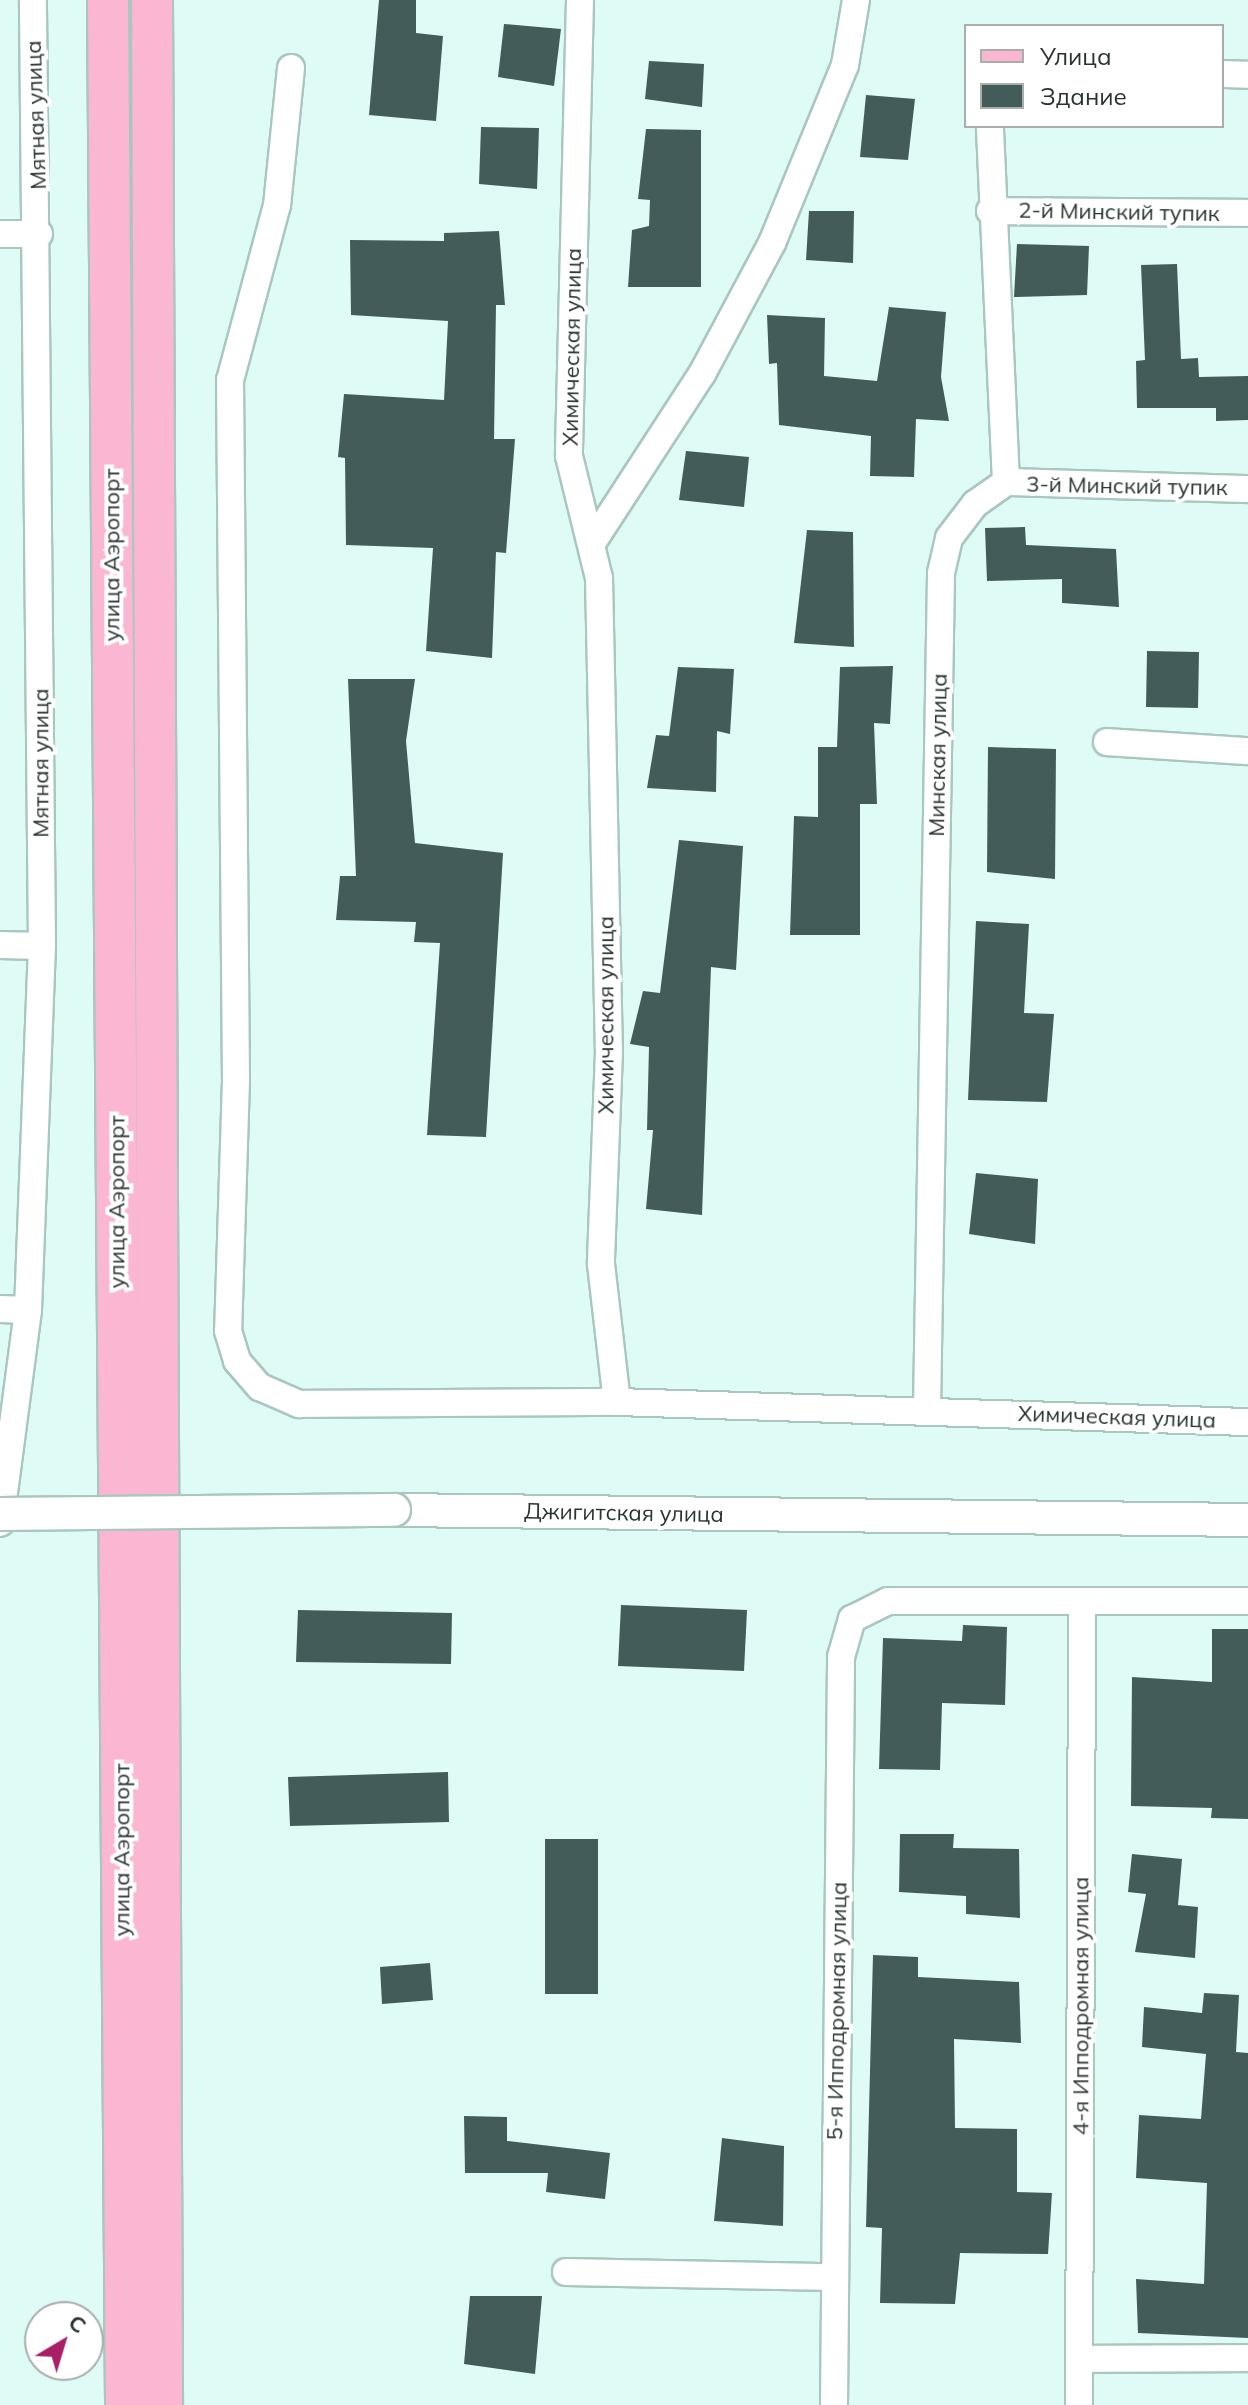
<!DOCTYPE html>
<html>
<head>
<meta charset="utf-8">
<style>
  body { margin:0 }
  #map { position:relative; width:1248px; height:2405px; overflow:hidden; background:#defbf6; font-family:Mulish,sans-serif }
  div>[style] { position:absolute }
  .building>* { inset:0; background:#435c59 }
  .roads { filter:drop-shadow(2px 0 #aac6c1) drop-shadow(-2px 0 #aac6c1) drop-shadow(0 2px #aac6c1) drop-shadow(0 -2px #aac6c1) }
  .minor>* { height:26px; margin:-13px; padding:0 13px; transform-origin:13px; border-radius:13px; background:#fff }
  .tertiary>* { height:32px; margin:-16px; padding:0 16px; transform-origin:16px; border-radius:16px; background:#fff }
  .primary>* { height:40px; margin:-20px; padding:0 20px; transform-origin:20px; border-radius:20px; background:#fbb6d2 }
  .bridges { filter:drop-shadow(2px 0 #aac6c1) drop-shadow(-2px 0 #aac6c1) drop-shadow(0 2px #aac6c1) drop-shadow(0 -2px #aac6c1) }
  .tertiary-bridge>* { height:32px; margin:-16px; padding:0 16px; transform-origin:16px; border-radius:16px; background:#fff }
  span { translate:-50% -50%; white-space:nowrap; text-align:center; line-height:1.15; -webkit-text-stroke:8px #fff; paint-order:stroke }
  .street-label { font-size:22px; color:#293432 }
  .legend { position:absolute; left:964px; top:24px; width:260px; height:104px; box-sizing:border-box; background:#fff; border:2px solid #a9aead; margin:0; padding:10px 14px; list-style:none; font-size:24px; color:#293432 }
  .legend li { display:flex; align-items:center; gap:16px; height:40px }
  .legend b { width:40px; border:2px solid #a9aead }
  .north { position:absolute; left:24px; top:2301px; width:80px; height:80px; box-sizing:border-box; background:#fff; border:2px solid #a9aead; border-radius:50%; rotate:38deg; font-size:22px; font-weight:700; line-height:32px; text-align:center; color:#293432 }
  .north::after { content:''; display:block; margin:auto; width:28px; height:36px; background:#a81f65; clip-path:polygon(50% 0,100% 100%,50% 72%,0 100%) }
</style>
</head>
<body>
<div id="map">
  <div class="building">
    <div style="clip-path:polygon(379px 0,416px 0,416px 33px,443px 36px,436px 121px,369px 115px)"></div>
    <div style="clip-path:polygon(504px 24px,561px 29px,554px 86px,498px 77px)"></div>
    <div style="clip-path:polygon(649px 61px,704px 64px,702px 107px,645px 99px)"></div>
    <div style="clip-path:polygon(866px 95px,915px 99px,908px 160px,860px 157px)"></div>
    <div style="clip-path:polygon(481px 127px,539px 128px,537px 189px,479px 184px)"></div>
    <div style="clip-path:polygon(646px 129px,701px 130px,701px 287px,628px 287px,632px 230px,649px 226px,650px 200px,638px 199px)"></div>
    <div style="clip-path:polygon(809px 211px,854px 211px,853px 263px,806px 260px)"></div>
    <div style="clip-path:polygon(499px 231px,505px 305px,496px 305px,494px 439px,515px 439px,506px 553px,496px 552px,492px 658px,426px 651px,433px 548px,346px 545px,345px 458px,338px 457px,344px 394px,444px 400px,448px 321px,351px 315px,350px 240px,444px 241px,444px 233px)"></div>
    <div style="clip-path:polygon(1017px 244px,1089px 246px,1087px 295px,1014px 297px)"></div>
    <div style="clip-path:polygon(1177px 264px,1181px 359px,1198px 358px,1199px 377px,1248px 376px,1248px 420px,1216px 421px,1216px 408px,1137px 408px,1136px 361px,1145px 360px,1141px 265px)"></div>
    <div style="clip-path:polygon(889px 307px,946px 312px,941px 377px,949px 421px,916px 419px,914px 477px,870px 476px,871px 436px,779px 425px,777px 363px,769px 364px,767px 315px,825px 318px,824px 376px,877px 381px)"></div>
    <div style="clip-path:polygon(686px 451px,749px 457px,744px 507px,679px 500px)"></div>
    <div style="clip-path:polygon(1025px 527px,1026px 545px,1116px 549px,1119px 607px,1062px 603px,1062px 579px,987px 581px,985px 528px)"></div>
    <div style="clip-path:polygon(807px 530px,853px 532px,854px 647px,794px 643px)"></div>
    <div style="clip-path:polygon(1147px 651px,1199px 652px,1198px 708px,1146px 707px)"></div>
    <div style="clip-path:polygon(893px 666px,890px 724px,874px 723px,877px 804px,860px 804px,860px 935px,790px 935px,794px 816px,818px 817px,818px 747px,837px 747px,840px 667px)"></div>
    <div style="clip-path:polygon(678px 667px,734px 669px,730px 734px,717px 731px,716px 792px,647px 788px,656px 735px,669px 736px)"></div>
    <div style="clip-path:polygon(348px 679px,415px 679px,406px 741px,415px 843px,503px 853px,486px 1137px,427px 1135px,440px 943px,414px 942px,416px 922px,336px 920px,340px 876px,356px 876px)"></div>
    <div style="clip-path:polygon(988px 747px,1056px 749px,1055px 879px,987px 872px)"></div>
    <div style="clip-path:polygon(679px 840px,743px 846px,736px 970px,711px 967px,702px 1215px,646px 1209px,653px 1130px,647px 1130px,649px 1047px,630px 1044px,643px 991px,660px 993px)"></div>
    <div style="clip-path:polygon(976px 921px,1029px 924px,1024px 1013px,1054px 1014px,1047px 1102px,968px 1100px)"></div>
    <div style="clip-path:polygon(976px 1173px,1038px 1179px,1035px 1244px,969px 1234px)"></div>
    <div style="clip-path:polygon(621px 1605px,747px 1610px,744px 1671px,618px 1666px)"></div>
    <div style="clip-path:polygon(298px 1610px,452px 1613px,451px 1664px,296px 1662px)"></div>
    <div style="clip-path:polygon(963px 1625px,1007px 1627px,1005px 1705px,942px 1703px,940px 1770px,879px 1769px,883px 1638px,962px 1641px)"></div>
    <div style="clip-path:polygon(1212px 1629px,1248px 1629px,1248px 1819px,1211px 1818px,1212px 1808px,1131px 1806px,1132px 1677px,1212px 1682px)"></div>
    <div style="clip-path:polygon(448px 1772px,449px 1822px,290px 1826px,288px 1777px)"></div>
    <div style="clip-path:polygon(900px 1834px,954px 1834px,953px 1848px,1019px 1849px,1020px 1918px,966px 1914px,966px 1896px,899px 1892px)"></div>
    <div style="clip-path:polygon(545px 1839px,598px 1839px,598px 1994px,545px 1994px)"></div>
    <div style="clip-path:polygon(1132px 1854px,1182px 1859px,1178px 1905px,1198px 1907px,1195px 1958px,1135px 1952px,1146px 1894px,1128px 1892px)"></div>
    <div style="clip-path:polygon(873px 1955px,918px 1957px,918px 1977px,1019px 1982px,1021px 2043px,954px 2039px,955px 2128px,1017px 2129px,1017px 2192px,1052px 2193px,1048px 2254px,960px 2253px,955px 2304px,880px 2303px,882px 2228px,866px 2227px)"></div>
    <div style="clip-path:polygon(430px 1963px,433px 2000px,382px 2004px,380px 1967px)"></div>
    <div style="clip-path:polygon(1204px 1993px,1239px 1995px,1236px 2052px,1248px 2053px,1248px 2338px,1138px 2333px,1136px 2279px,1204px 2284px,1207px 2183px,1136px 2178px,1139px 2115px,1201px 2119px,1206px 2054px,1142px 2047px,1144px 2007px,1202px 2013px)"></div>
    <div style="clip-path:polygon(464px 2116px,507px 2117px,507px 2141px,610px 2153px,605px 2199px,546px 2192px,548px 2173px,465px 2173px)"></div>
    <div style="clip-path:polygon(722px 2138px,784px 2146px,783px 2226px,714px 2221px)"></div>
    <div style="clip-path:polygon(470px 2296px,542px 2296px,535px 2374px,464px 2364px)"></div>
  </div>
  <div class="roads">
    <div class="minor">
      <div style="left:580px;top:0;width:456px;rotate:91.4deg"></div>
      <div style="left:569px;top:456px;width:126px;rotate:76.2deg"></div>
      <div style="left:599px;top:578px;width:473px;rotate:88.8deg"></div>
      <div style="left:609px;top:1051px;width:213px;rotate:92.2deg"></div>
      <div style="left:601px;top:1264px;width:139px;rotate:83.4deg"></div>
      <div style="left:617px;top:1402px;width:631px;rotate:1.82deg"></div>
      <div style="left:291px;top:68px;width:138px;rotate:95.8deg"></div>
      <div style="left:277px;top:205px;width:181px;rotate:105deg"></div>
      <div style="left:230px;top:380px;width:700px;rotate:89.51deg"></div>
      <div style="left:236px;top:1080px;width:251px;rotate:91.8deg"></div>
      <div style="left:228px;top:1331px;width:31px;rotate:73deg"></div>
      <div style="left:237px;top:1361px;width:35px;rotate:49deg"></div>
      <div style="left:260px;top:1387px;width:43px;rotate:23.6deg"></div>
      <div style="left:299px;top:1404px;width:318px;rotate:-0.4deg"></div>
      <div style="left:1222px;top:74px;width:26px;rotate:2deg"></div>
      <div style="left:990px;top:211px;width:258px;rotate:0.4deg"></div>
      <div style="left:0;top:234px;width:39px"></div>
      <div style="left:1006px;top:482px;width:242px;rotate:1.7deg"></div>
      <div style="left:594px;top:540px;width:198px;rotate:-57deg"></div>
      <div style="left:702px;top:374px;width:149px;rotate:-61.9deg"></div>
      <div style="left:772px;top:243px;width:192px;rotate:-67.7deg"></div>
      <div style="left:845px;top:65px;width:66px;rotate:-80.4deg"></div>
      <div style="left:1107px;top:742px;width:141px;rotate:3.7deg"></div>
      <div style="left:0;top:945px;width:42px;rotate:1.4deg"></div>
      <div style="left:0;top:1309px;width:28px;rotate:2deg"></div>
      <div style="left:927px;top:1410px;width:837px;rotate:-89.04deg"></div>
      <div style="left:941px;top:573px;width:36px;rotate:-77deg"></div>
      <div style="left:949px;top:538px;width:43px;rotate:-52.6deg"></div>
      <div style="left:975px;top:504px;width:38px;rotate:-35deg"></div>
      <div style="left:1006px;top:482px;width:356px;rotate:-92.6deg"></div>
      <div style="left:0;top:1523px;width:215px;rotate:-82.5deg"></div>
      <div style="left:28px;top:1310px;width:364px;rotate:-87.8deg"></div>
      <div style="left:42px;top:946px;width:946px;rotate:-90.55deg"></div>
      <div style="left:566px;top:2272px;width:267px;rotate:1.1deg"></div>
      <div style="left:1079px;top:2359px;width:169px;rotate:-0.3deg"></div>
      <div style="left:834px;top:2405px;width:748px;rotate:-89.46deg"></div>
      <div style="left:841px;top:1657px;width:40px;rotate:-74deg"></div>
      <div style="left:852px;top:1619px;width:40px;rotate:-26.6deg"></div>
      <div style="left:888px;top:1601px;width:360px"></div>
      <div style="left:1079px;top:2405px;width:799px;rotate:-89.78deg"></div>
    </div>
    <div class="tertiary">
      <div style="left:394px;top:1510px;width:854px;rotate:0.67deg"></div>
    </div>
    <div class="primary">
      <div style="left:108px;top:0;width:2405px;rotate:89.57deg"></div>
      <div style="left:152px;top:0;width:2405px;rotate:89.76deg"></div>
    </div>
  </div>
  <div class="bridges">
    <div class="tertiary-bridge">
      <div style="left:0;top:1514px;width:394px;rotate:-0.6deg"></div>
    </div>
  </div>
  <div class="street-label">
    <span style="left:36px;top:115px;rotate:-92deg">Мятная улица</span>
    <span style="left:1119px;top:212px;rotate:1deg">2-й Минский тупик</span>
    <span style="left:572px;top:347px;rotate:-89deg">Химическая улица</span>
    <span style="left:1127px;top:486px;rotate:1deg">3-й Минский тупик</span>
    <span style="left:112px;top:555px;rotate:-90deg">улица Аэропорт</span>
    <span style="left:938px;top:755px;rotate:-89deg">Минская улица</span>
    <span style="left:41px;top:763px;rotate:-90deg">Мятная улица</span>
    <span style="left:606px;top:1015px;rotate:-90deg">Химическая улица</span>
    <span style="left:117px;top:1202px;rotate:-90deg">улица Аэропорт</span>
    <span style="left:1117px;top:1417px;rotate:2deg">Химическая улица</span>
    <span style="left:624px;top:1513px;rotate:1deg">Джигитская улица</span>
    <span style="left:122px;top:1850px;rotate:-90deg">улица Аэропорт</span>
    <span style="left:1081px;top:2006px;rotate:-90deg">4-я Ипподромная улица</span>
    <span style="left:837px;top:2011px;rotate:-89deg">5-я Ипподромная улица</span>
  </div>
  <ul class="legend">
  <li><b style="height:10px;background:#fbb6d2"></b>Улица</li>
  <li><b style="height:22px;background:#435c59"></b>Здание</li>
  </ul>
  <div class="north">С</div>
</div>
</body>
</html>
